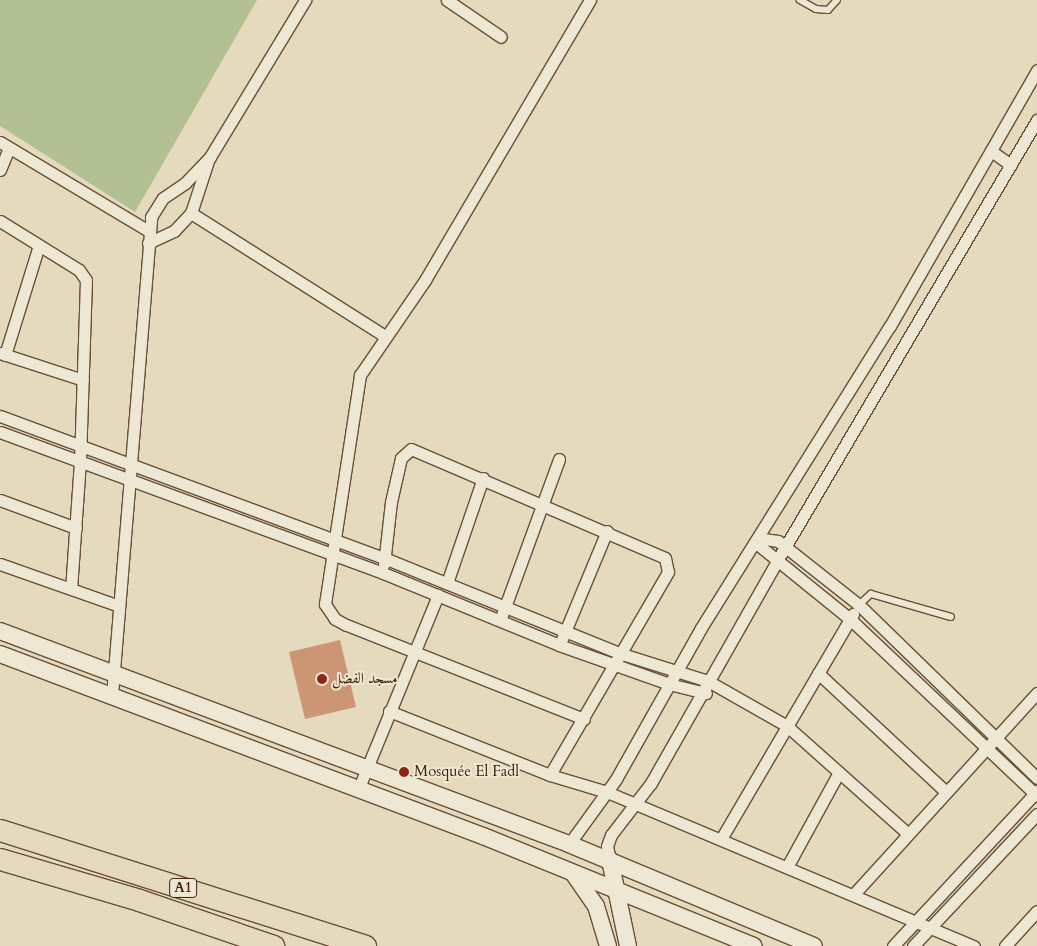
<!DOCTYPE html>
<html>
<head>
<meta charset="utf-8">
<style>
  body { margin:0 }
  #map { position:relative; width:1037px; height:946px; overflow:hidden; background:#e5dabd; font-family:Cardo,Amiri,serif }
  div>[style] { position:absolute }
  .green>* { inset:0; background:#b2c093 }
  .building>* { inset:0; background:#cc9674 }
  .roads { filter:drop-shadow(1px 0 #684f35) drop-shadow(-1px 0 #684f35) drop-shadow(0 1px #684f35) drop-shadow(0 -1px #684f35) }
  .lane>* { height:5.5px; margin:-2.75px; padding:0 2.75px; transform-origin:2.75px; border-radius:2.75px; background:#eee7d4 }
  .street>* { height:11px; margin:-5.5px; padding:0 5.5px; transform-origin:5.5px; border-radius:5.5px; background:#eee7d4 }
  .secondary>* { height:16px; margin:-8px; padding:0 8px; transform-origin:8px; border-radius:8px; background:#eee7d4 }
  .highway>* { height:21px; margin:-10.5px; padding:0 10.5px; transform-origin:10.5px; border-radius:10.5px; background:#e5dabd }
  .dots>* { width:14px; height:14px; translate:-50% -50%; box-sizing:border-box; border:2px solid #eee7d4; border-radius:50% }
  span { translate:-50% -50%; white-space:nowrap; text-align:center; line-height:1.15; -webkit-text-stroke:4px #eee7d4; paint-order:stroke }
  .shield-label span { padding:1px 4px; background:#eee7d4; border:1px solid; border-radius:4px; -webkit-text-stroke-width:0 }
  .shield-label { font-size:14px; color:#3f2108; font-weight:700 }
  .poi-label { font-size:15px; color:#3f2108 }
  .left { translate:0 -50%; text-align:left }
</style>
</head>
<body>
<div id="map">
  <div class="green">
    <div style="clip-path:polygon(0 0,257px 0,135px 212px,0 126px)"></div>
  </div>
  <div class="building">
    <div style="clip-path:polygon(340px 640px,356px 707px,305px 719px,289px 652px)"></div>
  </div>
  <div class="roads">
    <div class="lane">
      <div style="left:800px;top:0;width:18px;rotate:29deg"></div>
      <div style="left:816px;top:9px;width:12px;rotate:5deg"></div>
      <div style="left:828px;top:10px;width:13px;rotate:-48deg"></div>
      <div style="left:859px;top:605px;width:16px;rotate:-43deg"></div>
      <div style="left:871px;top:594px;width:83px;rotate:16deg"></div>
    </div>
    <div class="street">
      <div style="left:447px;top:0;width:65px;rotate:34.4deg"></div>
      <div style="left:0;top:142px;width:174px;rotate:30.9deg"></div>
      <div style="left:991px;top:151px;width:24px;rotate:35deg"></div>
      <div style="left:0;top:170px;width:24px;rotate:-68deg"></div>
      <div style="left:191px;top:213px;width:230px;rotate:32.4deg"></div>
      <div style="left:0;top:221px;width:93px;rotate:31.8deg"></div>
      <div style="left:79px;top:270px;width:12px;rotate:55deg"></div>
      <div style="left:86px;top:280px;width:181px;rotate:91.9deg"></div>
      <div style="left:80px;top:461px;width:128px;rotate:94deg"></div>
      <div style="left:148px;top:243px;width:29px;rotate:-25deg"></div>
      <div style="left:174px;top:231px;width:25px;rotate:-47deg"></div>
      <div style="left:191px;top:213px;width:55px;rotate:-71.9deg"></div>
      <div style="left:0;top:353px;width:87px;rotate:18deg"></div>
      <div style="left:5px;top:355px;width:115px;rotate:-72.8deg"></div>
      <div style="left:0;top:416px;width:409px;rotate:20.3deg"></div>
      <div style="left:384px;top:558px;width:257px;rotate:22deg"></div>
      <div style="left:622px;top:654px;width:90px;rotate:17.4deg"></div>
      <div style="left:708px;top:681px;width:91px;rotate:29.7deg"></div>
      <div style="left:787px;top:726px;width:161px;rotate:41.7deg"></div>
      <div style="left:0;top:432px;width:408px;rotate:20.2deg"></div>
      <div style="left:383px;top:573px;width:190px;rotate:22.2deg"></div>
      <div style="left:559px;top:645px;width:117px;rotate:19.5deg"></div>
      <div style="left:669px;top:684px;width:38px;rotate:14deg"></div>
      <div style="left:0;top:500px;width:81px;rotate:20.2deg"></div>
      <div style="left:0;top:564px;width:126px;rotate:19.4deg"></div>
      <div style="left:384px;top:564px;width:62px;rotate:-83.6deg"></div>
      <div style="left:391px;top:502px;width:45px;rotate:-77.2deg"></div>
      <div style="left:401px;top:458px;width:13px;rotate:-42deg"></div>
      <div style="left:411px;top:449px;width:276px;rotate:23.2deg"></div>
      <div style="left:665px;top:558px;width:14px;rotate:78deg"></div>
      <div style="left:668px;top:572px;width:235px;rotate:120.2deg"></div>
      <div style="left:447px;top:583px;width:111px;rotate:-71.1deg"></div>
      <div style="left:502px;top:615px;width:166px;rotate:-69.9deg"></div>
      <div style="left:562px;top:639px;width:117px;rotate:-67.4deg"></div>
      <div style="left:818px;top:673px;width:175px;rotate:42.9deg"></div>
      <div style="left:112px;top:695px;width:480px;rotate:-85.3deg"></div>
      <div style="left:151px;top:217px;width:22px;rotate:-58deg"></div>
      <div style="left:163px;top:198px;width:27px;rotate:-34deg"></div>
      <div style="left:185px;top:183px;width:36px;rotate:-46deg"></div>
      <div style="left:210px;top:157px;width:184px;rotate:-58.8deg"></div>
      <div style="left:389px;top:711px;width:173px;rotate:21.7deg"></div>
      <div style="left:550px;top:775px;width:59px;rotate:16.6deg"></div>
      <div style="left:607px;top:792px;width:398px;rotate:22.8deg"></div>
      <div style="left:584px;top:719px;width:256px;rotate:-158.4deg"></div>
      <div style="left:346px;top:625px;width:13px;rotate:-151deg"></div>
      <div style="left:335px;top:619px;width:18px;rotate:-124deg"></div>
      <div style="left:325px;top:604px;width:232px;rotate:-81.3deg"></div>
      <div style="left:360px;top:375px;width:115px;rotate:-55.6deg"></div>
      <div style="left:425px;top:280px;width:325px;rotate:-59.5deg"></div>
      <div style="left:1037px;top:778px;width:248px;rotate:-135.8deg"></div>
      <div style="left:859px;top:605px;width:103px;rotate:-141.7deg"></div>
      <div style="left:778px;top:541px;width:15px;rotate:-172deg"></div>
      <div style="left:763px;top:539px;width:8px;rotate:150deg"></div>
      <div style="left:756px;top:543px;width:121px;rotate:39deg"></div>
      <div style="left:850px;top:619px;width:257px;rotate:43.4deg"></div>
      <div style="left:358px;top:790px;width:211px;rotate:-67.7deg"></div>
      <div style="left:721px;top:839px;width:261px;rotate:-59.6deg"></div>
      <div style="left:569px;top:844px;width:80px;rotate:-54.1deg"></div>
      <div style="left:616px;top:779px;width:173px;rotate:-60.6deg"></div>
      <div style="left:701px;top:628px;width:356px;rotate:-58deg"></div>
      <div style="left:890px;top:326px;width:295px;rotate:-60.1deg"></div>
      <div style="left:610px;top:860px;width:14px;rotate:-102deg"></div>
      <div style="left:607px;top:846px;width:12px;rotate:-70deg"></div>
      <div style="left:611px;top:835px;width:66px;rotate:-52.4deg"></div>
      <div style="left:651px;top:783px;width:257px;rotate:-60.4deg"></div>
      <div style="left:778px;top:559px;width:510px;rotate:-59.46deg"></div>
      <div style="left:787px;top:867px;width:108px;rotate:-61.3deg"></div>
      <div style="left:853px;top:895px;width:273px;rotate:-47.7deg"></div>
      <div style="left:893px;top:946px;width:212px;rotate:-47.1deg"></div>
      <div style="left:913px;top:946px;width:181px;rotate:-46.8deg"></div>
      <div style="left:1005px;top:946px;width:47px;rotate:-47.6deg"></div>
    </div>
    <div class="secondary">
      <div style="left:0;top:631px;width:608px;rotate:20.52deg"></div>
      <div style="left:569px;top:844px;width:265px;rotate:22.6deg"></div>
      <div style="left:0;top:654px;width:516px;rotate:20.65deg"></div>
      <div style="left:483px;top:836px;width:292px;rotate:22.1deg"></div>
      <div style="left:610px;top:860px;width:88px;rotate:78.2deg"></div>
      <div style="left:573px;top:873px;width:40px;rotate:55.1deg"></div>
      <div style="left:596px;top:906px;width:42px;rotate:73.3deg"></div>
    </div>
    <div class="highway">
      <div style="left:0;top:830px;width:383px;rotate:17.6deg"></div>
      <div style="left:0;top:859px;width:145px;rotate:16.4deg"></div>
      <div style="left:139px;top:900px;width:142px;rotate:18.9deg"></div>
    </div>
  </div>
  <div class="dots">
    <div style="left:322px;top:679px;background:#8f2418"></div>
    <div style="left:404px;top:772px;background:#8f2418"></div>
  </div>
  <div class="shield-label">
    <span style="left:183px;top:888px">A1</span>
  </div>
  <div class="poi-label">
    <span class="left" style="left:332px;top:679px">مسجد الفضل</span>
    <span class="left" style="left:414px;top:772px">Mosquée El Fadl</span>
  </div>
</div>
</body>
</html>
